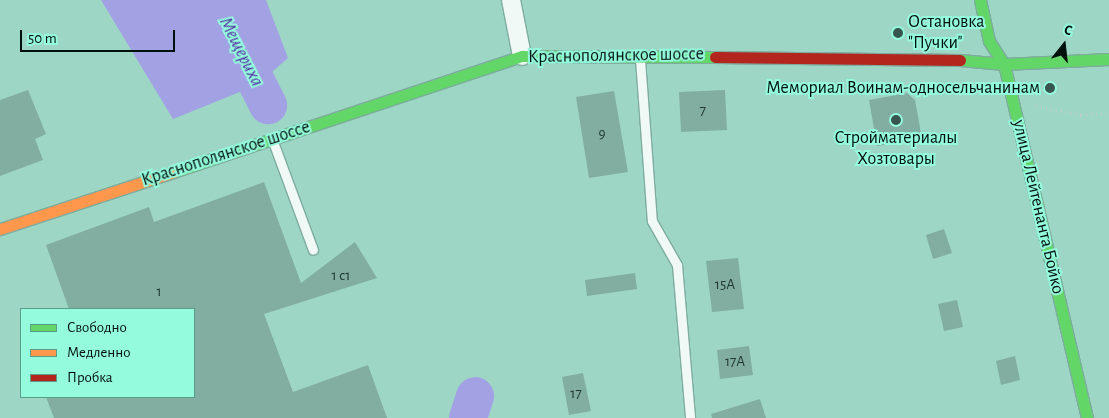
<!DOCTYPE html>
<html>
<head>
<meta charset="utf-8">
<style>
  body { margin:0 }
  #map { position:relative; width:1109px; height:418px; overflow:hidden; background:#9ed6c5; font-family:"Alegreya Sans",sans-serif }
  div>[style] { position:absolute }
  .water>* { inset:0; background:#a1a1e4 }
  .river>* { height:38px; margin:-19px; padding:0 19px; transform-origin:19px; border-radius:19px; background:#a1a1e4 }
  .building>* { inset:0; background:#81aea1 }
  .path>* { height:3px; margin-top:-1.5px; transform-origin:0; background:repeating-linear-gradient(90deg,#bcccc7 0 1px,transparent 0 5px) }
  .roads { filter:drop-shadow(1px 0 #7eac9f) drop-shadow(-1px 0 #7eac9f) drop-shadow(0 1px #7eac9f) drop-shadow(0 -1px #7eac9f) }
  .lane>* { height:9px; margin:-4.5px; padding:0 4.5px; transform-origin:4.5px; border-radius:4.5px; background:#f0f9f6 }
  .street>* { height:18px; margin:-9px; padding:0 9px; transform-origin:9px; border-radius:9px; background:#f0f9f6 }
  .fast>* { height:11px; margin:-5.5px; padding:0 5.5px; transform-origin:5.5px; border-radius:5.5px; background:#63d668 }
  .slow>* { height:11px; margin:-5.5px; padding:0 5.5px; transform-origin:5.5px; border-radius:5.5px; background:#ff974d }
  .jam>* { height:11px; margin:-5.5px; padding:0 5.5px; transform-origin:5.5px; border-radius:5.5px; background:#b3261e }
  .dots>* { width:14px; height:14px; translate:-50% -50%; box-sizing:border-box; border:2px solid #94fbdc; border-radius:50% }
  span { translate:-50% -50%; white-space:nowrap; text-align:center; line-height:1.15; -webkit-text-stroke:4px #94fbdc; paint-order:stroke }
  .number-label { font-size:15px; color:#203830 }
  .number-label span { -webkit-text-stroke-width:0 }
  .poi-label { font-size:18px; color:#00100b }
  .left { translate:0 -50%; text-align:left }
  .right { translate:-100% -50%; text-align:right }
  .street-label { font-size:18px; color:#00100b }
  .water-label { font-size:19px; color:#572fa6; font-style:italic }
  .legend { position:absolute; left:20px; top:308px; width:175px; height:90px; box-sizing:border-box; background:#94fbdc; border:1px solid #599d88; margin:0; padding:6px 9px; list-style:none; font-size:15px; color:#00100b }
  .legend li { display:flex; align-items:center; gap:10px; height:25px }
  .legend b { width:25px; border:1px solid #599d88 }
  .north { position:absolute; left:1039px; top:20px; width:50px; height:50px; -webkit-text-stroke:4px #94fbdc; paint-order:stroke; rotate:16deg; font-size:14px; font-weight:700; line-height:20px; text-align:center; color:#00100b }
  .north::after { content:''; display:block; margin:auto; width:18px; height:22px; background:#00100b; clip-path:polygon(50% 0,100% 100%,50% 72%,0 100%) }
  .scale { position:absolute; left:20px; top:30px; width:155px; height:22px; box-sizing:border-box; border:2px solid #00100b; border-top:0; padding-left:6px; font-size:15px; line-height:18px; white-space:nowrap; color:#00100b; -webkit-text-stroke:4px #94fbdc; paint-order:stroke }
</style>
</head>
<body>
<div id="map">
  <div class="water">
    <div style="clip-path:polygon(101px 0,266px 0,288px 58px,257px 85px,173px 119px)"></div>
  </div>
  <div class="river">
    <div style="left:215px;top:0;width:118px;rotate:63.2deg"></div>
    <div style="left:468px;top:418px;width:23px;rotate:-72deg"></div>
  </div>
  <div class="building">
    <div style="clip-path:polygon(28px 90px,46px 134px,35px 139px,43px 160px,0 176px,0 100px)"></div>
    <div style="clip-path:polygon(725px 90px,727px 130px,681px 132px,679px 92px)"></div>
    <div style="clip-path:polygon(614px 91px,628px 172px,589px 178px,576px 97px)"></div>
    <div style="clip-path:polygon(907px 93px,915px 100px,922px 139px,877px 146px,869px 100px)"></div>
    <div style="clip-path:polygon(264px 182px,301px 283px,355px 242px,377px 278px,264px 314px,293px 392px,368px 365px,387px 418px,54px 418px,46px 397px,194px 397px,194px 309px,69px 309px,46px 245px,149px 207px,154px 222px)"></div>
    <div style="clip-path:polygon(944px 229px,952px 253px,933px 259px,926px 235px)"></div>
    <div style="clip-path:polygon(738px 258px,744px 309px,712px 312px,706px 261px)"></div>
    <div style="clip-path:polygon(635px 273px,637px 289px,587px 296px,585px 280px)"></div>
    <div style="clip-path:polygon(957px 300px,963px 327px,944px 331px,938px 304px)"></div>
    <div style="clip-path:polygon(749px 346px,753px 375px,720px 379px,717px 350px)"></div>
    <div style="clip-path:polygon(1015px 356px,1020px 380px,1001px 385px,996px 361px)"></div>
    <div style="clip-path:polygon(583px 373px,591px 411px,569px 415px,562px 377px)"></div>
    <div style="clip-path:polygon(760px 399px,766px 418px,712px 418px,711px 414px)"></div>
  </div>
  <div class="path">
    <div style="left:1036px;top:106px;width:46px;rotate:11.3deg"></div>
    <div style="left:1081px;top:115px;width:28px;rotate:-4deg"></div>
  </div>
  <div class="roads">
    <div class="lane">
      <div style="left:640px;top:59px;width:162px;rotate:85.8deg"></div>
      <div style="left:652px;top:221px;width:51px;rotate:60.4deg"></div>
      <div style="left:677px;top:265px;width:154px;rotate:85.1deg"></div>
      <div style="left:272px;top:139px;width:118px;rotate:69.7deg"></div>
    </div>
    <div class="street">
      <div style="left:511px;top:0;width:57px;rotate:78.9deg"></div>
    </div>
    <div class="fast">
      <div style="left:980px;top:0;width:42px;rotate:77.6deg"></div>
      <div style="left:989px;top:41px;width:27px;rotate:57deg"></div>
      <div style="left:1004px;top:64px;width:364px;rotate:76.8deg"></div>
      <div style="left:960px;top:60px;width:44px;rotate:5.2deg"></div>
      <div style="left:1004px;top:64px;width:105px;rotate:-2.7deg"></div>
      <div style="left:173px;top:172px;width:368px;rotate:-18.4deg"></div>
      <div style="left:522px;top:56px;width:193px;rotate:0.3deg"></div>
    </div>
    <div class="slow">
      <div style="left:0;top:229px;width:182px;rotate:-18.2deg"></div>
    </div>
    <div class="jam">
      <div style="left:715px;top:57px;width:245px;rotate:0.7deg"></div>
    </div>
  </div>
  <div class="dots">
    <div style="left:898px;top:33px;background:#37554c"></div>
    <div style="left:1050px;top:88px;background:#37554c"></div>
    <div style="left:896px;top:120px;background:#37554c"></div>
  </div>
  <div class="number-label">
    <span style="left:703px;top:111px">7</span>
    <span style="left:602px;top:134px">9</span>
    <span style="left:341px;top:276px">1 с1</span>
    <span style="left:725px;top:285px">15А</span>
    <span style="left:159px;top:292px">1</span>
    <span style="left:735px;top:362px">17А</span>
    <span style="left:576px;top:394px">17</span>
  </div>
  <div class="poi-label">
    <span class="left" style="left:908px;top:33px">Остановка<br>"Пучки"</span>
    <span class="right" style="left:1040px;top:88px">Мемориал Воинам-односельчанинам</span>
    <span style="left:896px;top:149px">Стройматериалы<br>Хозтовары</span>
  </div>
  <div class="street-label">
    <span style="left:616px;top:56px;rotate:-1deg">Краснополянское шоссе</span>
    <span style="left:226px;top:154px;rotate:-18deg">Краснополянское шоссе</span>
    <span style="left:1038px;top:207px;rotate:77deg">улица Лейтенанта Бойко</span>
  </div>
  <div class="water-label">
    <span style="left:241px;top:52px;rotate:63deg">Мещериха</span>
  </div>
  <ul class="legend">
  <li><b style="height:6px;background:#63d668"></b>Свободно</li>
  <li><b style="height:6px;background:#ff974d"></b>Медленно</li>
  <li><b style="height:6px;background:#b3261e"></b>Пробка</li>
  </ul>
  <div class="north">С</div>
  <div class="scale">50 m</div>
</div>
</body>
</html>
